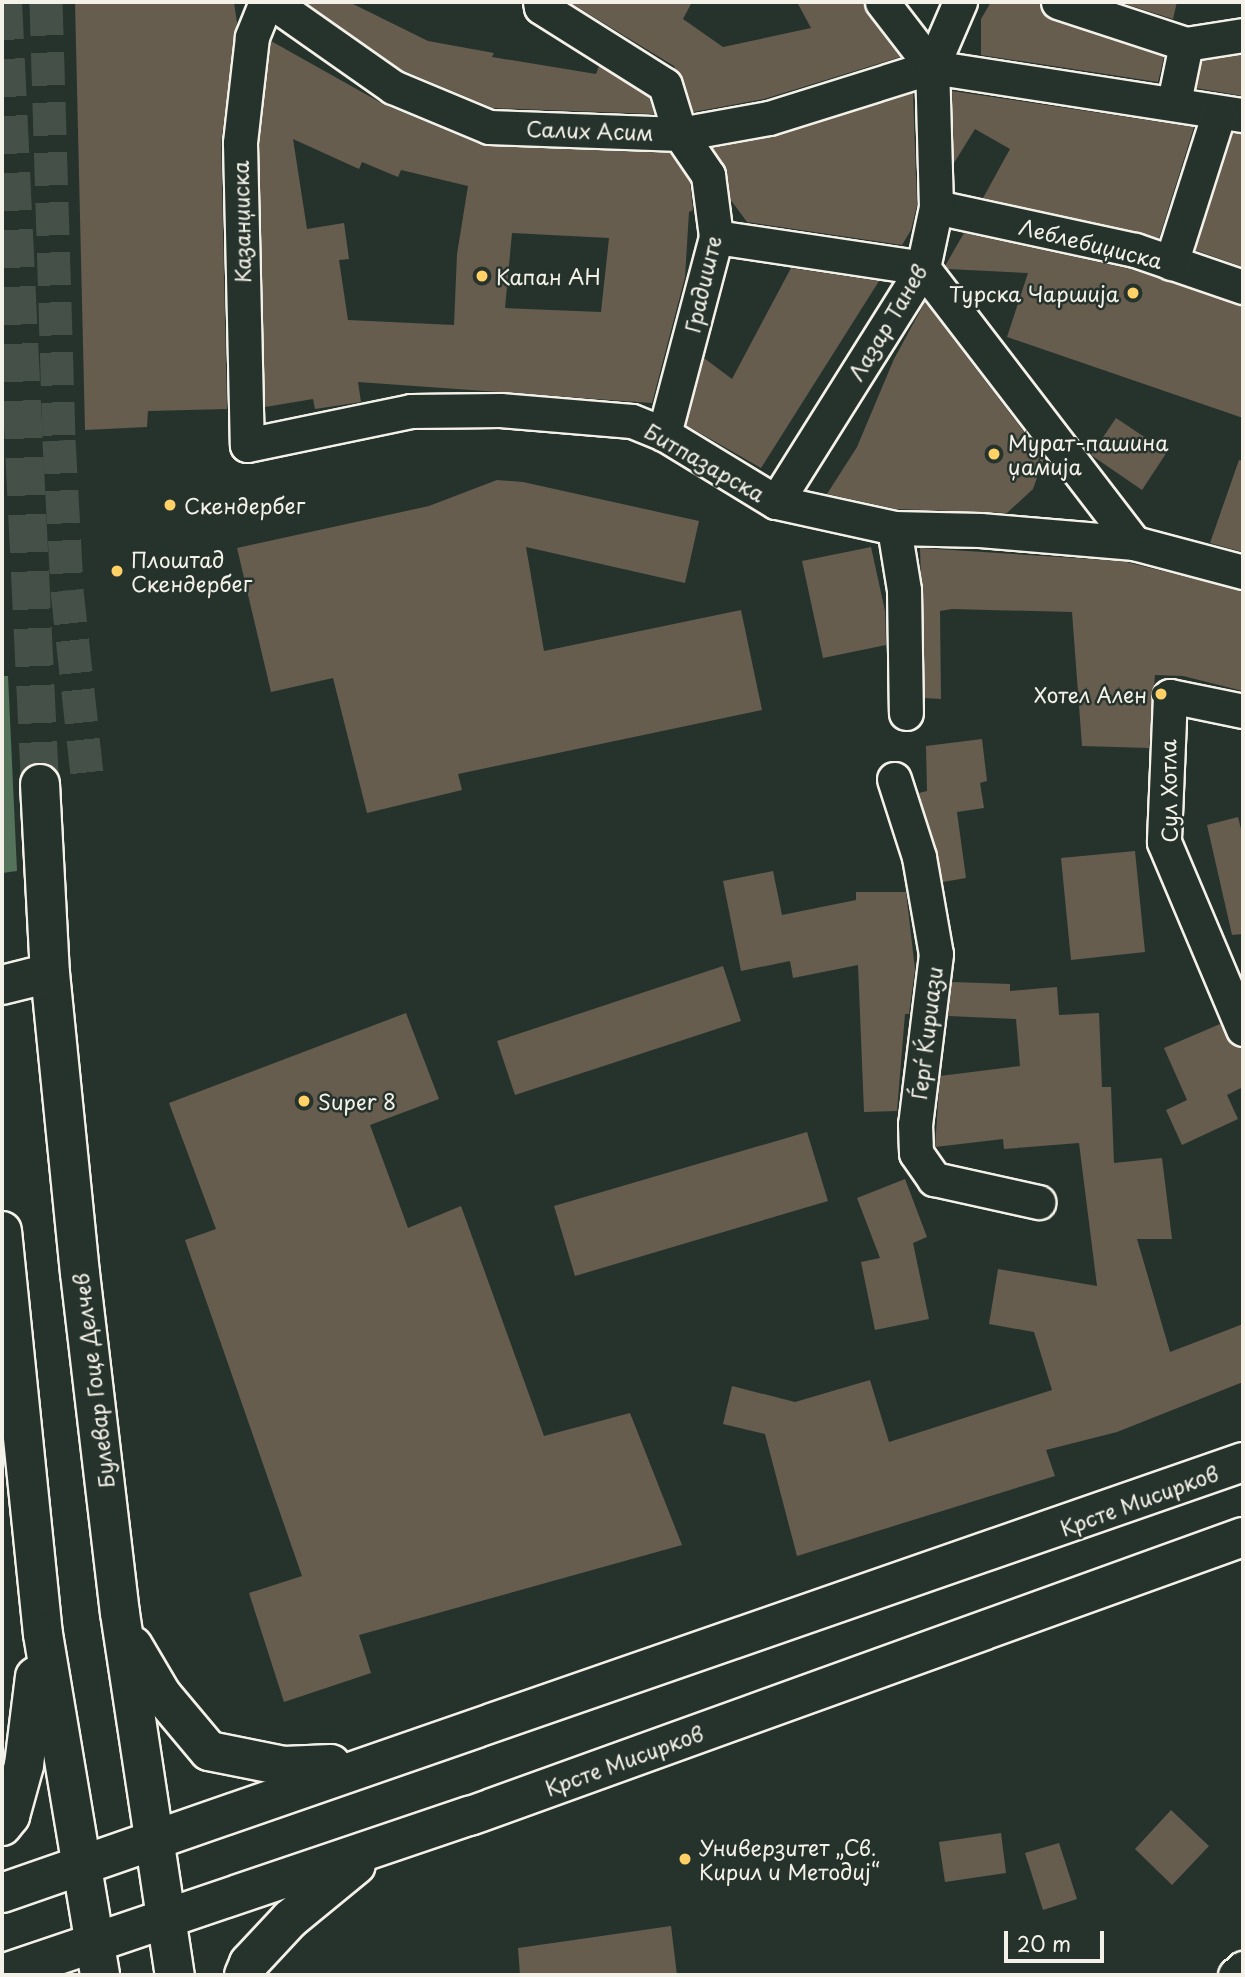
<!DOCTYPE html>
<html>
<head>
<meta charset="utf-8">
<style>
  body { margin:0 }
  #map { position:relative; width:1245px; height:1977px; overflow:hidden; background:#26332d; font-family:"Playpen Sans",sans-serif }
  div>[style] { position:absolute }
  .green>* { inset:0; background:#55725a }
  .building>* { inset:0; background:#665d4f }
  .street-tunnel>* { height:33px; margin-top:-16.5px; transform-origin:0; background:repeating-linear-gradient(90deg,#455049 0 33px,transparent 0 50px) }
  .secondary-tunnel>* { height:38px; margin-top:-19px; transform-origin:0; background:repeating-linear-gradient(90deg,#455049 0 38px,transparent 0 57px) }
  .roads { filter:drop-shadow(2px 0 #f4f1e8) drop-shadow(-2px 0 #f4f1e8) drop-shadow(0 2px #f4f1e8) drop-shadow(0 -2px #f4f1e8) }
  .street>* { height:33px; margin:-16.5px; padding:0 16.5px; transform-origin:16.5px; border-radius:16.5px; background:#26332d }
  .secondary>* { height:38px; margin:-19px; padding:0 19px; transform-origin:19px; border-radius:19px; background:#26332d }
  .dots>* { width:19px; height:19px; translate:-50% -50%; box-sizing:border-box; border:4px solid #26332d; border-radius:50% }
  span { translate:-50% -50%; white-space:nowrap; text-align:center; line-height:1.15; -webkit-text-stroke:5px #26332d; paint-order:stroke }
  .street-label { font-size:21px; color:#f4f1e8 }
  .poi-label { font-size:21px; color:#f4f1e8 }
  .left { translate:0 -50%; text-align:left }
  .right { translate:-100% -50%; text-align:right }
  .frame { position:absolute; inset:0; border:4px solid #f4f1e8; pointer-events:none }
  .scale { position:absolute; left:1004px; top:1931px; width:100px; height:32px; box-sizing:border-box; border:4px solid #f4f1e8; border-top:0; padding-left:9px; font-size:21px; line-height:24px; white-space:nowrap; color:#f4f1e8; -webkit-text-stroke:5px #26332d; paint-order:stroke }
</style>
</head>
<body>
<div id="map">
  <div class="green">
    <div style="clip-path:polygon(2px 676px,8px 676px,17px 871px,2px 873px)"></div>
  </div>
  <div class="building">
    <div style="clip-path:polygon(75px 2px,234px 2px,237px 23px,221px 143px,227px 409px,148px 411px,147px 427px,85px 430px)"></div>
    <div style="clip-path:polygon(305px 2px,349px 2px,428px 41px,494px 53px,492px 57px,596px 74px,599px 66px,649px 97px,654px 114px,493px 108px,402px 70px)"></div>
    <div style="clip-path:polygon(569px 2px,692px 2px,683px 19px,723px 47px,811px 28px,797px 2px,863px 2px,867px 14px,900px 57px,764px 99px,693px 112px,674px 66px)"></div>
    <div style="clip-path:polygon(991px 2px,1039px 2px,1043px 14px,1052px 20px,1164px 57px,1158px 82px,981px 55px,981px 19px)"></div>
    <div style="clip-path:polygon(1119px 2px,1177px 2px,1173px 19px)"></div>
    <div style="clip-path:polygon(evenodd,271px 41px,385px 105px,482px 145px,670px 153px,690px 182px,693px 210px,689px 212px,685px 277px,652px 403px,358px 382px,361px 402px,315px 409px,313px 399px,265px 407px,259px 144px,271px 41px,293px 139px,359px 169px,362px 162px,398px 177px,401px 170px,468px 186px,457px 254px,454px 325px,348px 320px,339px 260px,349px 259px,344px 223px,307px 229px,293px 139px,271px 41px,512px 233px,609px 238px,601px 312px,505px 308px,512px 233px)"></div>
    <div style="clip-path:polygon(1243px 54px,1243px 96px,1196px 88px,1202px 61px)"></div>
    <div style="clip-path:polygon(952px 91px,1194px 127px,1159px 238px,983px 198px,1010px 149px,975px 129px,954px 163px)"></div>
    <div style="clip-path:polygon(913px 93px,917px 205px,911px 230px,902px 245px,747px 222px,730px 199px,727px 172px,713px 148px,775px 136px)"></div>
    <div style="clip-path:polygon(1233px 133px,1243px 134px,1243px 267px,1195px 250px)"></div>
    <div style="clip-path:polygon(964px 233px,1130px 269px,1243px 306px,1243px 418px,1007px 337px,1028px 273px,948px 269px,945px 266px)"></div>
    <div style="clip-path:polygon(791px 268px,879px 281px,761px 468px,686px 425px,704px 358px,732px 379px)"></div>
    <div style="clip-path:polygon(925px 302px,1044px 458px,1033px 489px,1007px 513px,896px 509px,827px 494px,857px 447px,894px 359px)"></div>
    <div style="clip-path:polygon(1116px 418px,1167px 452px,1142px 490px,1091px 455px)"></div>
    <div style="clip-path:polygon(1239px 460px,1243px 461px,1243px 552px,1210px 543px)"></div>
    <div style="clip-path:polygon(497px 480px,523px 482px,699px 521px,685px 583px,526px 547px,544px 651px,741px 610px,762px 710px,458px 774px,462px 790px,367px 813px,333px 678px,271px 692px,237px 548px,429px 506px)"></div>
    <div style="clip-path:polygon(871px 547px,885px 611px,886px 645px,823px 658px,802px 561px)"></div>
    <div style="clip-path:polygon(920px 548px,1122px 561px,1243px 591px,1243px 691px,1183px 676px,1155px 675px,1149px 748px,1082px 746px,1072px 612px,952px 609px,940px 611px,941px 699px,925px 698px)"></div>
    <div style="clip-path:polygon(982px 739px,987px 781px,980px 783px,984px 808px,957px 812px,966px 878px,943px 882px,919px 793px,927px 791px,926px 746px)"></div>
    <div style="clip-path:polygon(1238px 817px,1243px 837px,1243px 934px,1232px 935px,1207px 825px)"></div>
    <div style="clip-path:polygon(1135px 851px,1145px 952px,1071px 960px,1061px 858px)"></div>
    <div style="clip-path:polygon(773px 871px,782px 915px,856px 900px,856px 892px,906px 892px,915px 969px,909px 1014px,905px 1014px,897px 1111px,864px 1112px,858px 965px,793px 978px,790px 961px,741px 971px,723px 881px)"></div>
    <div style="clip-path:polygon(723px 966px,741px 1021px,515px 1095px,497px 1041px)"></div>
    <div style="clip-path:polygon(952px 982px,1010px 984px,1010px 991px,1057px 987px,1059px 1015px,1099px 1013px,1102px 1087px,1111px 1087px,1114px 1163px,1162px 1158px,1172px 1239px,1137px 1239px,1170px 1352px,1243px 1324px,1243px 1382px,1117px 1432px,1046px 1450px,1055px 1476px,797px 1556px,765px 1434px,723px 1424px,732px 1386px,795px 1402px,870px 1380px,889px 1442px,1052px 1390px,1034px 1332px,989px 1324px,998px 1269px,1097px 1286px,1079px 1143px,1004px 1149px,1003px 1139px,935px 1147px,940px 1076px,1020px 1066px,1016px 1019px,948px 1016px)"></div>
    <div style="clip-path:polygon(406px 1013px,439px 1099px,370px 1125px,408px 1228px,461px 1206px,544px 1436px,630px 1413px,682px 1545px,359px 1635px,371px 1673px,284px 1702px,249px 1593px,302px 1576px,185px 1240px,216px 1229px,169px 1103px)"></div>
    <div style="clip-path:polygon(1220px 1024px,1231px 1044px,1243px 1048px,1243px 1087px,1227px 1095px,1238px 1119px,1182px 1145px,1166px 1110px,1187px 1100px,1164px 1048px)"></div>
    <div style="clip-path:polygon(807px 1132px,828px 1201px,575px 1276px,554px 1206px)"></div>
    <div style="clip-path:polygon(905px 1179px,927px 1237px,913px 1243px,929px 1319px,875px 1330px,861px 1262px,880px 1258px,857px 1198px)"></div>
    <div style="clip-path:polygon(1171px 1810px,1209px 1846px,1172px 1885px,1135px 1849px)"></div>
    <div style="clip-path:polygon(1001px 1833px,1006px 1873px,945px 1882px,939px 1842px)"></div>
    <div style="clip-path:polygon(1059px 1843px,1077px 1899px,1043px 1910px,1025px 1853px)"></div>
    <div style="clip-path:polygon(671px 1926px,677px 1975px,520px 1975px,518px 1948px)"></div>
  </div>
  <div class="street-tunnel">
    <div style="left:46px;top:2px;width:438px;rotate:88.3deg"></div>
    <div style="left:59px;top:440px;width:150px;rotate:86.9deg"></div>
    <div style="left:67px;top:590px;width:193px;rotate:83.8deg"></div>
  </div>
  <div class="secondary-tunnel">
    <div style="left:3px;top:2px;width:783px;rotate:87.29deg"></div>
  </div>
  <div class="roads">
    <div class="street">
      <div style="left:266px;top:2px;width:38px;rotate:112deg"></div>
      <div style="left:252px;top:37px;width:107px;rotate:96.5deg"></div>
      <div style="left:240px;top:143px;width:302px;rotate:88.7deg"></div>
      <div style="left:247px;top:445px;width:167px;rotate:-11.7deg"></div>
      <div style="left:411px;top:411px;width:89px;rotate:-0.6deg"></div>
      <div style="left:500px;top:410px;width:132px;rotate:4.8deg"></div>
      <div style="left:632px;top:421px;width:35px;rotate:22deg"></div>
      <div style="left:664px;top:434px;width:131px;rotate:31.3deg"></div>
      <div style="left:776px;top:502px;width:121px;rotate:12.4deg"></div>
      <div style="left:894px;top:528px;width:86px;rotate:1.3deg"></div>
      <div style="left:980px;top:530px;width:155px;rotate:4.8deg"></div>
      <div style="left:1134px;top:543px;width:113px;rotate:14.9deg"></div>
      <div style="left:272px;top:2px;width:148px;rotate:35.1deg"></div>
      <div style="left:393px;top:87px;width:104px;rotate:22.6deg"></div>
      <div style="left:489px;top:127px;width:191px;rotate:2.1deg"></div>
      <div style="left:680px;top:134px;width:90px;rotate:-10.2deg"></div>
      <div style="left:769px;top:118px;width:171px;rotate:-17.4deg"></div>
      <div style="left:932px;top:67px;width:315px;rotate:8.8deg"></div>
      <div style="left:540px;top:2px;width:5px;rotate:79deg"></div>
      <div style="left:541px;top:7px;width:146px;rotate:32.2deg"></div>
      <div style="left:665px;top:85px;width:51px;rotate:73deg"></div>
      <div style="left:680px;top:134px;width:50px;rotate:55.7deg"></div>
      <div style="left:708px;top:175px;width:63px;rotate:82.6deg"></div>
      <div style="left:716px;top:237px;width:204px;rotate:104.8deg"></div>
      <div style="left:882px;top:2px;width:82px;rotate:52.4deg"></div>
      <div style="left:1058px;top:2px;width:135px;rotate:18.2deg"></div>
      <div style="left:1186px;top:44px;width:58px;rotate:-9deg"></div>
      <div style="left:1174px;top:102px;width:59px;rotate:-78.3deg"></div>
      <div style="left:936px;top:207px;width:204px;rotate:12.2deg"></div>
      <div style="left:1135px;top:250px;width:114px;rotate:18.9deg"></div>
      <div style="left:716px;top:237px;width:209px;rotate:8.5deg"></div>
      <div style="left:923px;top:268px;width:347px;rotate:52.5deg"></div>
      <div style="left:1171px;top:263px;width:157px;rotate:-72.3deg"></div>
      <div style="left:776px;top:502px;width:276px;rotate:-57.9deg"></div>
      <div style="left:923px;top:268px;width:62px;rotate:-78deg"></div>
      <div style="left:936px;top:207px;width:140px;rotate:-91.6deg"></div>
      <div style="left:932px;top:67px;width:71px;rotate:-66.7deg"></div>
      <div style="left:894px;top:528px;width:63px;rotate:80.8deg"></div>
      <div style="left:904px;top:590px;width:123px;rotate:89.1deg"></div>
      <div style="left:1243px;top:711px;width:75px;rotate:-168.4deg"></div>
      <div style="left:1170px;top:696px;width:146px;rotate:92.4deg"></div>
      <div style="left:1164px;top:842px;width:203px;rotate:67.1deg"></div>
      <div style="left:894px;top:779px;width:82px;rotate:72.2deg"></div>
      <div style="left:919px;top:857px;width:98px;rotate:80.1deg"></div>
      <div style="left:936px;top:954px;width:171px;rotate:97deg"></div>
      <div style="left:915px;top:1124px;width:29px;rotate:88deg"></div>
      <div style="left:916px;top:1153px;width:32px;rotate:55deg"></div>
      <div style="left:934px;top:1179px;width:107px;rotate:12.5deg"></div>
      <div style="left:1235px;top:1975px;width:11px;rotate:-41deg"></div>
    </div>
    <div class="secondary">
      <div style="left:40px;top:784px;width:189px;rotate:87deg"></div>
      <div style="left:50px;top:973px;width:301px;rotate:84.3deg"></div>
      <div style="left:80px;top:1273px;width:342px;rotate:83.3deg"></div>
      <div style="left:120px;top:1613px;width:366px;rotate:81.4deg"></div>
      <div style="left:2px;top:985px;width:49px;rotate:-14deg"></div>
      <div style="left:2px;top:1231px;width:405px;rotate:84.2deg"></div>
      <div style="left:43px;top:1634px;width:346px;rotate:80.5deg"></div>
      <div style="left:133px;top:1646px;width:57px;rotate:59.4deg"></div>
      <div style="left:162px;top:1695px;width:73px;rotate:50deg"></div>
      <div style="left:209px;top:1751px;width:76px;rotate:11.3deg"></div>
      <div style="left:284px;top:1766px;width:47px;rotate:-2.4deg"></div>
      <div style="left:2px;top:1826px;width:13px;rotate:-51deg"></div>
      <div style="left:10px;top:1816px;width:53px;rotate:-74.6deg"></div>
      <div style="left:24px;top:1765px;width:89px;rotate:-82.9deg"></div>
      <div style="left:2px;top:1893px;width:1314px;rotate:-19.15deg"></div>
      <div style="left:2px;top:1974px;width:494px;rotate:-18.7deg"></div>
      <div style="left:470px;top:1816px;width:822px;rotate:-19.85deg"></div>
      <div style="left:244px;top:1975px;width:13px;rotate:-67deg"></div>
      <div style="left:249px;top:1963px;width:60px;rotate:-47deg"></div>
      <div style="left:290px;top:1919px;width:85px;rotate:-39.3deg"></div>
    </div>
  </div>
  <div class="dots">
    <div style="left:482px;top:276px;background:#ffd166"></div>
    <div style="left:1133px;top:293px;background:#ffd166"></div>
    <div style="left:994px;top:454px;background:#ffd166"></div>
    <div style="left:170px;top:505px;background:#ffd166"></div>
    <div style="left:117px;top:571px;background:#ffd166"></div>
    <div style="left:1161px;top:694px;background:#ffd166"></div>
    <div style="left:304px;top:1101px;background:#ffd166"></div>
    <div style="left:685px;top:1859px;background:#ffd166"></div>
  </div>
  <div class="street-label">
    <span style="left:590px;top:130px;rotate:2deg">Салих Асим</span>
    <span style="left:241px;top:222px;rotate:-91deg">Казанџиска</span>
    <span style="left:1091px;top:243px;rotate:14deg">Леблебиџиска</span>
    <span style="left:702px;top:284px;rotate:-77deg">Градиште</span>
    <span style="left:887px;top:322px;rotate:-59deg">Лазар Танев</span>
    <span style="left:705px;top:462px;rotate:30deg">Битпазарска</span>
    <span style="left:1168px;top:791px;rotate:-91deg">Сул Хотла</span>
    <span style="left:926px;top:1033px;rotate:-83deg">Ѓерѓ Ќириази</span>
    <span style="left:93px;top:1381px;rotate:-97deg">Булевар Гоце Делчев</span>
    <span style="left:1139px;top:1500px;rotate:-20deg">Крсте Мисирков</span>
    <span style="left:624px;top:1760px;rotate:-20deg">Крсте Мисирков</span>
  </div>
  <div class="poi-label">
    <span class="left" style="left:496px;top:276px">Капан АН</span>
    <span class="right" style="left:1119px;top:293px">Турска Чаршија</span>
    <span class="left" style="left:1008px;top:454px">Мурат-пашина<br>џамија</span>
    <span class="left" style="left:184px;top:505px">Скендербег</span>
    <span class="left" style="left:131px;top:571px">Плоштад<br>Скендербег</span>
    <span class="right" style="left:1147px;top:694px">Хотел Ален</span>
    <span class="left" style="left:318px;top:1101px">Super 8</span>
    <span class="left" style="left:699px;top:1859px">Универзитет „Св.<br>Кирил и Методиј“</span>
  </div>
  <div class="frame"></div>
  <div class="scale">20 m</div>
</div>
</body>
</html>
